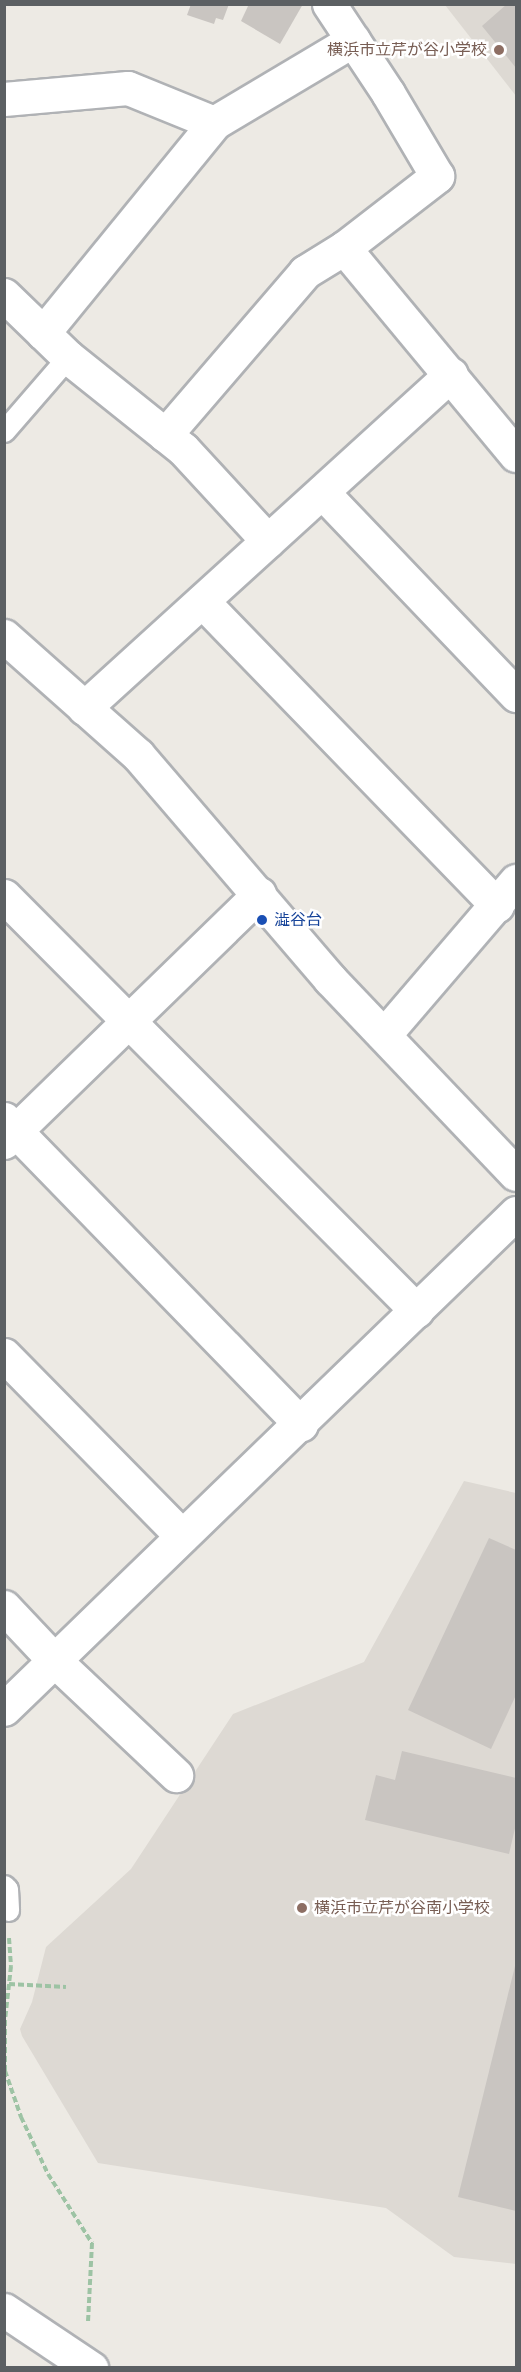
<!DOCTYPE html>
<html>
<head>
<meta charset="utf-8">
<style>
  body { margin:0 }
  #map { position:relative; width:521px; height:2372px; overflow:hidden; background:#edeae4; font-family:"Varela Round","Noto Sans JP",sans-serif }
  div>[style] { position:absolute }
  .education>* { inset:0; background:#ddd9d3 }
  .building>* { inset:0; background:#c9c5c1 }
  .path>* { height:4px; margin-top:-2px; transform-origin:0; background:repeating-linear-gradient(90deg,#9dc3a4 0 6px,transparent 0 9px) }
  .roads { filter:drop-shadow(2px 0 #b0b2b5) drop-shadow(-2px 0 #b0b2b5) drop-shadow(0 2px #b0b2b5) drop-shadow(0 -2px #b0b2b5) }
  .lane>* { height:21px; margin:-10.5px; padding:0 10.5px; transform-origin:10.5px; border-radius:10.5px; background:#fff }
  .street>* { height:33px; margin:-16.5px; padding:0 16.5px; transform-origin:16.5px; border-radius:16.5px; background:#fff }
  .secondary>* { height:33px; margin:-16.5px; padding:0 16.5px; transform-origin:16.5px; border-radius:16.5px; background:#fff }
  .dots>* { width:16px; height:16px; translate:-50% -50%; box-sizing:border-box; border:3px solid #fff; border-radius:50% }
  span { translate:-50% -50%; white-space:nowrap; text-align:center; line-height:1.15; -webkit-text-stroke:5px #fff; paint-order:stroke }
  .education-label { font-size:16px; color:#785e54 }
  .right { translate:-100% -50%; text-align:right }
  .left { translate:0 -50%; text-align:left }
  .transit-label { font-size:16px; color:#164399 }
  .frame { position:absolute; inset:0; border:6px solid #5c6063; pointer-events:none }
</style>
</head>
<body>
<div id="map">
  <div class="education">
    <div style="clip-path:polygon(445px 5px,516px 5px,516px 96px)"></div>
    <div style="clip-path:polygon(464px 1481px,516px 1493px,516px 2264px,454px 2257px,386px 2208px,98px 2163px,22px 2036px,20px 2029px,32px 2002px,46px 1947px,131px 1869px,233px 1714px,364px 1662px)"></div>
  </div>
  <div class="building">
    <div style="clip-path:polygon(191px 4px,229px 4px,223px 20px,216px 18px,214px 24px,187px 15px)"></div>
    <div style="clip-path:polygon(249px 4px,303px 4px,280px 44px,241px 21px)"></div>
    <div style="clip-path:polygon(507px 4px,516px 4px,516px 68px,482px 26px)"></div>
    <div style="clip-path:polygon(489px 1538px,516px 1550px,516px 1695px,491px 1749px,408px 1710px)"></div>
    <div style="clip-path:polygon(402px 1751px,516px 1778px,516px 1824px,509px 1854px,365px 1820px,376px 1775px,395px 1780px)"></div>
    <div style="clip-path:polygon(516px 1962px,516px 2211px,458px 2197px)"></div>
  </div>
  <div class="path">
    <div style="left:9px;top:1938px;width:28px;rotate:86deg"></div>
    <div style="left:11px;top:1966px;width:54px;rotate:96.3deg"></div>
    <div style="left:5px;top:2020px;width:51px;rotate:90deg"></div>
    <div style="left:5px;top:2071px;width:49px;rotate:70.8deg"></div>
    <div style="left:21px;top:2117px;width:63px;rotate:64.7deg"></div>
    <div style="left:48px;top:2174px;width:82px;rotate:57.5deg"></div>
    <div style="left:92px;top:2243px;width:79px;rotate:92.9deg"></div>
    <div style="left:9px;top:1984px;width:57px;rotate:3deg"></div>
  </div>
  <div class="roads">
    <div class="lane">
      <div style="left:4px;top:431px;width:98px;rotate:-49.1deg"></div>
      <div style="left:4px;top:1886px;width:4px;rotate:45deg"></div>
      <div style="left:7px;top:1889px;width:21px;rotate:87deg"></div>
    </div>
    <div class="street">
      <div style="left:4px;top:99px;width:124px;rotate:-5.1deg"></div>
      <div style="left:128px;top:88px;width:93px;rotate:22.1deg"></div>
      <div style="left:344px;top:248px;width:269px;rotate:50.3deg"></div>
      <div style="left:4px;top:295px;width:89px;rotate:44.1deg"></div>
      <div style="left:68px;top:357px;width:147px;rotate:38.7deg"></div>
      <div style="left:183px;top:449px;width:125px;rotate:47.3deg"></div>
      <div style="left:43px;top:333px;width:271px;rotate:-50.8deg"></div>
      <div style="left:214px;top:123px;width:162px;rotate:-30.8deg"></div>
      <div style="left:165px;top:435px;width:215px;rotate:-49.3deg"></div>
      <div style="left:305px;top:272px;width:46px;rotate:-31.6deg"></div>
      <div style="left:344px;top:248px;width:118px;rotate:-37.7deg"></div>
      <div style="left:437px;top:176px;width:96px;rotate:-120.6deg"></div>
      <div style="left:388px;top:93px;width:107px;rotate:-123.5deg"></div>
      <div style="left:322px;top:492px;width:281px;rotate:46.3deg"></div>
      <div style="left:202px;top:601px;width:424px;rotate:45.9deg"></div>
      <div style="left:84px;top:708px;width:496px;rotate:-42.3deg"></div>
      <div style="left:4px;top:896px;width:585px;rotate:45.14deg"></div>
      <div style="left:384px;top:1035px;width:203px;rotate:-49.4deg"></div>
      <div style="left:4px;top:1119px;width:426px;rotate:45.8deg"></div>
      <div style="left:4px;top:1142px;width:356px;rotate:-44.2deg"></div>
      <div style="left:4px;top:1355px;width:254px;rotate:45.5deg"></div>
      <div style="left:4px;top:1607px;width:73px;rotate:46.7deg"></div>
      <div style="left:54px;top:1660px;width:168px;rotate:43.3deg"></div>
      <div style="left:4px;top:1709px;width:713px;rotate:-44.09deg"></div>
    </div>
    <div class="secondary">
      <div style="left:4px;top:636px;width:179px;rotate:41.6deg"></div>
      <div style="left:138px;top:755px;width:295px;rotate:49.4deg"></div>
      <div style="left:330px;top:979px;width:269px;rotate:46.4deg"></div>
      <div style="left:4px;top:2310px;width:105px;rotate:33.7deg"></div>
    </div>
  </div>
  <div class="dots">
    <div style="left:499px;top:50px;background:#8d6e63"></div>
    <div style="left:262px;top:920px;background:#1a4fb4"></div>
    <div style="left:302px;top:1908px;background:#8d6e63"></div>
  </div>
  <div class="education-label">
    <span class="right" style="left:487px;top:50px">横浜市立芹が谷小学校</span>
    <span class="left" style="left:314px;top:1908px">横浜市立芹が谷南小学校</span>
  </div>
  <div class="transit-label">
    <span class="left" style="left:274px;top:920px">澁谷台</span>
  </div>
  <div class="frame"></div>
</div>
</body>
</html>
